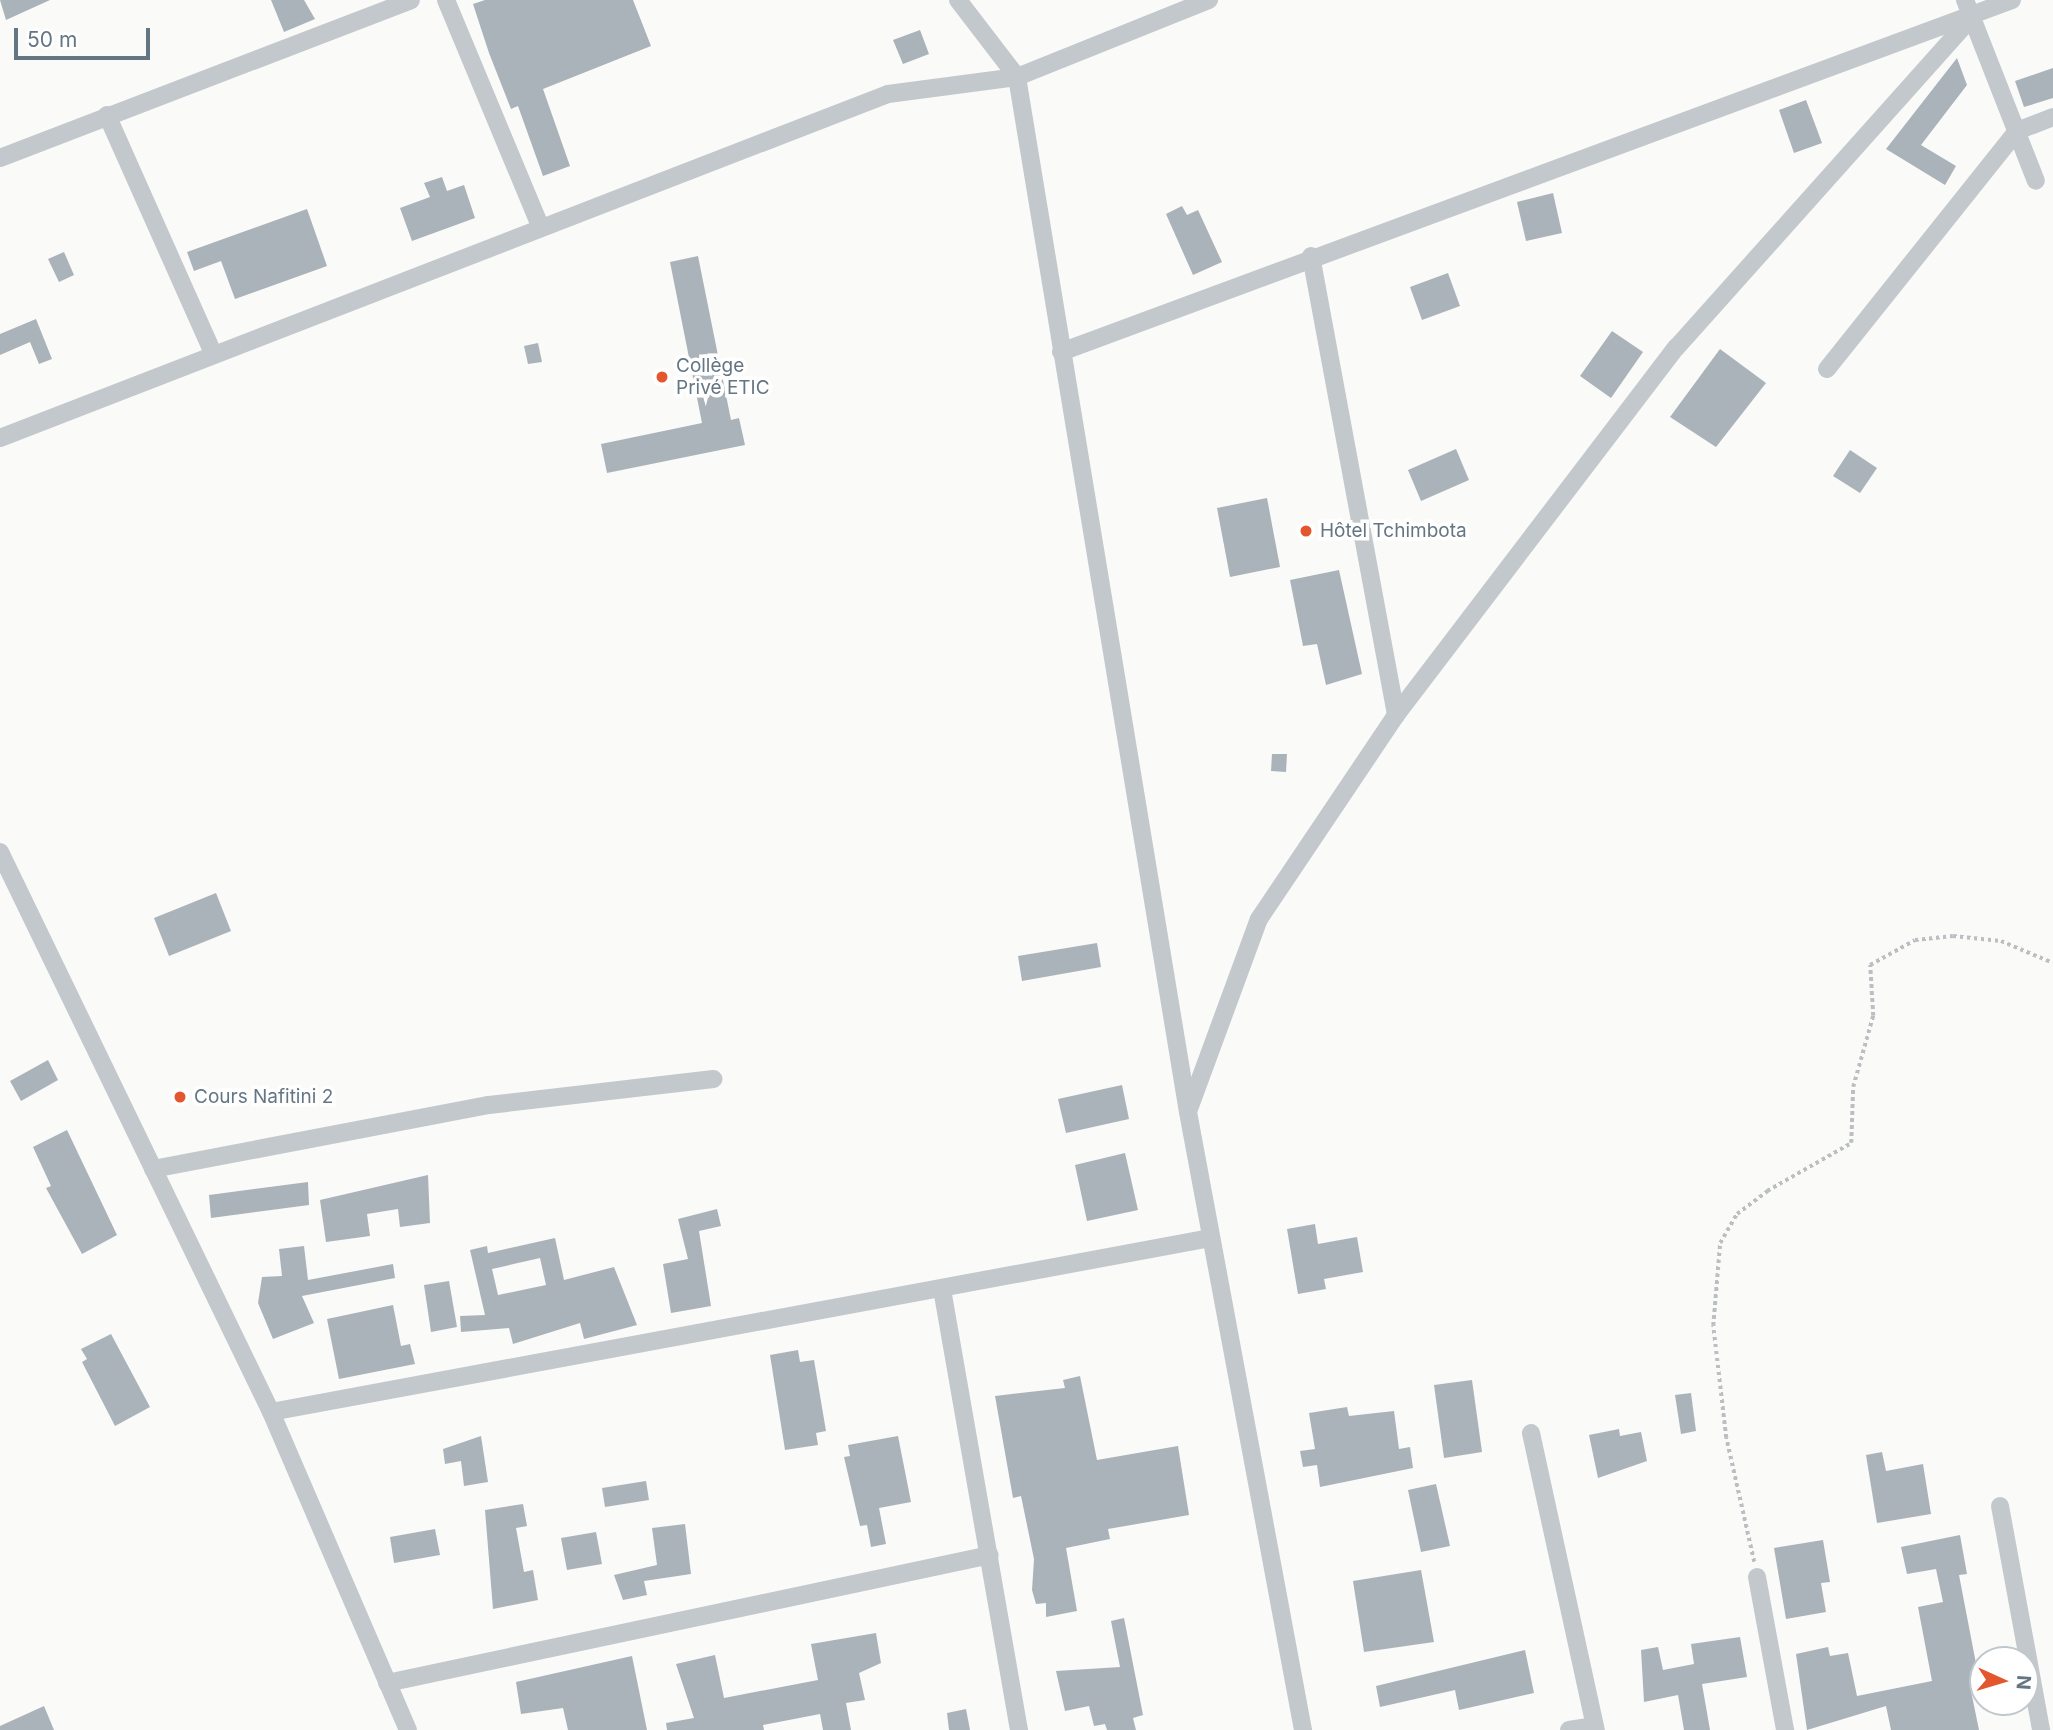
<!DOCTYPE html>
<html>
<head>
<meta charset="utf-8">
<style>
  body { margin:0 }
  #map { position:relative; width:2053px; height:1730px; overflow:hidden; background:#fafaf8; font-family:Inter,sans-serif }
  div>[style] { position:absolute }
  .building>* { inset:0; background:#aab3b9 }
  .path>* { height:3.5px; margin-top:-1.75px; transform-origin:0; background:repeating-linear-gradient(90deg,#bbbfc2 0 3.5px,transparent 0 7px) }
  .minor>* { height:18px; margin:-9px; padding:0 9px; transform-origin:9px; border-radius:9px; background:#c3c8cc }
  .dots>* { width:19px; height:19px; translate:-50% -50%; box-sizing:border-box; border:4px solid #fff; border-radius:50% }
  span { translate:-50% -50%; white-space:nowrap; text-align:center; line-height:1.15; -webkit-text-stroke:7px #fff; paint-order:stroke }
  .poi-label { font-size:19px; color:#657683 }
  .left { translate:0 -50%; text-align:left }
  .north { position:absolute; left:1969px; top:1646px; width:70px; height:70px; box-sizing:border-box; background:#fff; border:2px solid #c1c8cd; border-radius:50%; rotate:94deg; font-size:19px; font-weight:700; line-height:28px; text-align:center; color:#657683 }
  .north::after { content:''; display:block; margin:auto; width:24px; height:32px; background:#e4572e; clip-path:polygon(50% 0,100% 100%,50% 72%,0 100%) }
  .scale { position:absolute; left:14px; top:28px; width:136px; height:32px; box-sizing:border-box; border:4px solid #657683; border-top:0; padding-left:9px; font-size:21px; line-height:24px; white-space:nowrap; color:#657683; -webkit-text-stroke:5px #fff; paint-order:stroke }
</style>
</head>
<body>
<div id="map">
  <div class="building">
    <div style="clip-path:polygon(0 0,50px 0,6px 20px)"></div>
    <div style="clip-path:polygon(271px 0,304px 0,315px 19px,284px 32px)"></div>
    <div style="clip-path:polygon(485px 0,633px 0,651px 46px,543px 89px,570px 166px,543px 176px,518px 106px,511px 109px,489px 53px,473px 4px)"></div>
    <div style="clip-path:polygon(920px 30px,929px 54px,903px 64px,893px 40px)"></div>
    <div style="clip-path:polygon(1957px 58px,1967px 85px,1921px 145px,1956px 166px,1945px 185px,1886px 149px)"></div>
    <div style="clip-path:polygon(2053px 68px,2053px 98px,2024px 107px,2015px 81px)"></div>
    <div style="clip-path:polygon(1806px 100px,1822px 143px,1794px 153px,1779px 110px)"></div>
    <div style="clip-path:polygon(442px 177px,447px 191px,464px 185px,475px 218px,412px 241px,400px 208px,430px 197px,424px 183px)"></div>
    <div style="clip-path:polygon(1553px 193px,1562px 233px,1526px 241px,1517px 202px)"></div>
    <div style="clip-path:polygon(1182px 206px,1187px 215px,1198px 210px,1222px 262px,1193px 275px,1166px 214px)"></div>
    <div style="clip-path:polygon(307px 209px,327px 266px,235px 299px,221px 261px,194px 271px,187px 252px)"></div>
    <div style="clip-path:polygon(64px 252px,74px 275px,59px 282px,48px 259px)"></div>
    <div style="clip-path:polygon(698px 256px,731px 420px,739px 418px,745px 445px,607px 473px,601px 444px,702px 423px,670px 262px)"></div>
    <div style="clip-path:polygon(1448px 273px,1460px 306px,1422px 320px,1410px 287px)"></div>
    <div style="clip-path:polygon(36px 319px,52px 359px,39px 364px,30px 342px,0 355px,0 334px)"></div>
    <div style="clip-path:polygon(1612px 331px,1643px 352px,1611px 398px,1580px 376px)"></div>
    <div style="clip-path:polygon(538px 343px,542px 362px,528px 364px,524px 346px)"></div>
    <div style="clip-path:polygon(1720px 349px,1766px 383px,1716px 447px,1670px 417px)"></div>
    <div style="clip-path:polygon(1456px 449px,1469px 480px,1421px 501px,1408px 470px)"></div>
    <div style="clip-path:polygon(1850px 450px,1877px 468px,1860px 493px,1833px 476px)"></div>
    <div style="clip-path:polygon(1267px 498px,1280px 567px,1230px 577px,1217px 508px)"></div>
    <div style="clip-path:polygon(1339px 570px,1362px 674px,1326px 685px,1317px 644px,1303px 646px,1290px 580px)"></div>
    <div style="clip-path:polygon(1272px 754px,1287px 754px,1286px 772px,1271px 771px)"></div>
    <div style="clip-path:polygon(216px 893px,231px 931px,169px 956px,154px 918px)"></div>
    <div style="clip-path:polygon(1097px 943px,1101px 967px,1022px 981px,1018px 956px)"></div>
    <div style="clip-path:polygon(48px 1060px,58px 1080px,21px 1101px,10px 1081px)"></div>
    <div style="clip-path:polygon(1122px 1085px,1129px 1119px,1066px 1133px,1058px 1099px)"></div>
    <div style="clip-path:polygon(67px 1130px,117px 1235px,82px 1254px,46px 1188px,51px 1186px,33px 1147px)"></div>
    <div style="clip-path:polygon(1125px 1153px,1138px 1210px,1087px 1221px,1075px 1165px)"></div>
    <div style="clip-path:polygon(428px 1175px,430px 1223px,400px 1227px,398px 1209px,367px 1214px,370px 1236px,326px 1242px,320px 1200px)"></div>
    <div style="clip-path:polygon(308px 1182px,309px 1205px,211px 1218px,209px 1195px)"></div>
    <div style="clip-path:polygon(717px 1209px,721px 1226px,699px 1231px,711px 1306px,671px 1313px,663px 1264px,688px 1259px,678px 1219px)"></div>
    <div style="clip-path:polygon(1315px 1224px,1318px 1244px,1357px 1237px,1363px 1272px,1324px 1279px,1326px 1289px,1298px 1294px,1287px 1229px)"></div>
    <div style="clip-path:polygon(evenodd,555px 1238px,564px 1280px,614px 1267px,637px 1325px,584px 1339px,580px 1323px,513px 1344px,509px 1328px,461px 1332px,460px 1316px,485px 1315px,470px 1250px,487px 1246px,488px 1253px,555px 1238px,540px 1258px,546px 1285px,498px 1295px,492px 1269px,540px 1258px)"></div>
    <div style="clip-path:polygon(304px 1246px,308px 1280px,393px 1264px,395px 1278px,302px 1296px,314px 1323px,273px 1339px,258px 1303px,262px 1277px,282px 1276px,279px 1249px)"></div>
    <div style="clip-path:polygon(449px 1281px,457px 1327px,431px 1332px,424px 1285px)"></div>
    <div style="clip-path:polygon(393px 1305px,401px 1346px,410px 1344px,415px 1364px,339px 1379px,327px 1319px)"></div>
    <div style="clip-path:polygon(111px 1334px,150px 1407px,115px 1426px,82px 1362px,87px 1359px,81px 1349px)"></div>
    <div style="clip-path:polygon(798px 1350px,800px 1362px,814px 1360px,826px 1431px,816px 1433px,818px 1445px,785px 1450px,770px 1355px)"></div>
    <div style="clip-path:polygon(1080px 1376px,1097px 1460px,1178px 1446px,1189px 1515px,1108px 1529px,1110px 1539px,1066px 1548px,1077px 1611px,1046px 1617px,1046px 1603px,1036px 1604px,1032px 1590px,1034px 1559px,1021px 1496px,1013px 1498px,995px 1396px,1065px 1388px,1063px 1380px)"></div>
    <div style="clip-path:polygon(1472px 1380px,1482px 1452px,1444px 1458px,1434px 1385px)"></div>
    <div style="clip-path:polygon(1691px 1393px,1696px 1431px,1681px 1434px,1675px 1395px)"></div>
    <div style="clip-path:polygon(1347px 1407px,1349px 1416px,1394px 1411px,1399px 1449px,1410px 1447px,1413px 1468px,1320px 1487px,1317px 1465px,1303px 1467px,1300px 1451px,1315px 1449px,1309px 1413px)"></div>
    <div style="clip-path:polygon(1619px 1429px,1620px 1436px,1641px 1432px,1647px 1461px,1598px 1478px,1589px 1435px)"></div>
    <div style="clip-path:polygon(481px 1436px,488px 1482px,464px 1486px,461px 1461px,445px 1464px,443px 1449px)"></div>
    <div style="clip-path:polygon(898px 1436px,911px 1502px,879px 1508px,886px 1544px,871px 1547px,867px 1525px,860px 1526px,844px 1457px,850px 1456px,848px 1445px)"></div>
    <div style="clip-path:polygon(1882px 1452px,1886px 1471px,1923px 1464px,1931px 1514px,1877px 1523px,1866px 1455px)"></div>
    <div style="clip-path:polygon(646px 1481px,649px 1500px,605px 1507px,602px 1488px)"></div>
    <div style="clip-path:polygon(1436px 1484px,1450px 1546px,1421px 1552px,1408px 1490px)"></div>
    <div style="clip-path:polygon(523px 1504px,527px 1526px,516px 1528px,524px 1572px,533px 1570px,538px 1600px,493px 1609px,485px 1510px)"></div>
    <div style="clip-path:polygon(685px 1524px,691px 1574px,644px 1581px,647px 1595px,623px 1600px,614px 1575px,657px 1565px,652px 1528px)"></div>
    <div style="clip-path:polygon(435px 1529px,440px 1555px,394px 1563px,390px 1537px)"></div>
    <div style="clip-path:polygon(596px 1532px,602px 1564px,567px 1570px,561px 1538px)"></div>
    <div style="clip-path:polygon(1960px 1535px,1967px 1574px,1959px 1575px,1978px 1674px,1983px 1673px,1983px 1688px,1971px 1691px,1979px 1730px,1891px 1730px,1886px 1706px,1807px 1730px,1796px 1654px,1828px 1647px,1830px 1656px,1848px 1653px,1857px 1696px,1932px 1681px,1918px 1607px,1943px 1602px,1936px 1569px,1907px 1574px,1901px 1547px)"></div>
    <div style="clip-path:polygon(1823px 1540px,1830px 1582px,1821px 1583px,1826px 1612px,1786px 1619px,1774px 1548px)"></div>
    <div style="clip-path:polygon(1421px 1570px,1434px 1642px,1364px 1652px,1353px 1581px)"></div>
    <div style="clip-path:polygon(1124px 1618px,1143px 1715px,1133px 1718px,1136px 1730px,1107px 1730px,1105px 1724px,1094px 1726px,1089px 1706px,1065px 1711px,1056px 1671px,1120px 1667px,1111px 1621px)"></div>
    <div style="clip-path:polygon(876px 1633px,881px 1663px,859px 1673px,865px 1700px,846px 1703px,851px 1730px,823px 1730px,820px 1714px,763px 1725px,764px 1730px,667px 1730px,666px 1723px,694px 1718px,676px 1664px,715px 1655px,724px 1698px,818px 1680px,811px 1644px)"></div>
    <div style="clip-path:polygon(1740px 1637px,1747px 1677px,1702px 1684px,1710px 1730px,1684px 1730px,1678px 1695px,1644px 1702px,1641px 1650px,1658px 1647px,1663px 1670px,1694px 1664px,1691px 1644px)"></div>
    <div style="clip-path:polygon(1525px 1650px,1534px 1693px,1459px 1710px,1455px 1690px,1380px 1707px,1376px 1686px)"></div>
    <div style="clip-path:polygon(632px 1656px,647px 1730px,568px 1730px,563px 1708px,521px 1714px,516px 1682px)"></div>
    <div style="clip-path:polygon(44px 1706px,54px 1730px,0 1730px,0 1726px)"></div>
    <div style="clip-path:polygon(966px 1709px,970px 1730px,949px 1730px,947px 1713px)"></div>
  </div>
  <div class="path">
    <div style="left:1754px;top:1562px;width:127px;rotate:-102.7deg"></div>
    <div style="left:1726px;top:1438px;width:113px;rotate:-96.6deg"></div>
    <div style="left:1713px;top:1326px;width:83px;rotate:-85.2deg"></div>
    <div style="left:1720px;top:1243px;width:34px;rotate:-60deg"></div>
    <div style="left:1737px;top:1214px;width:38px;rotate:-37deg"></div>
    <div style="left:1767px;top:1191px;width:97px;rotate:-29.7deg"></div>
    <div style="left:1851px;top:1143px;width:56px;rotate:-88deg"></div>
    <div style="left:1853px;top:1087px;width:74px;rotate:-74.3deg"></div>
    <div style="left:1873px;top:1016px;width:51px;rotate:-93.4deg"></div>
    <div style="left:1870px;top:965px;width:51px;rotate:-29.1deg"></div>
    <div style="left:1915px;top:940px;width:38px;rotate:-6deg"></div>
    <div style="left:1953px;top:936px;width:48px;rotate:5.9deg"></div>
    <div style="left:2001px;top:941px;width:56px;rotate:22.9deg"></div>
  </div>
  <div class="minor">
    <div style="left:446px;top:0;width:247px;rotate:67.4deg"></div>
    <div style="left:958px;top:0;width:97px;rotate:52.5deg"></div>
    <div style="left:1017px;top:77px;width:1049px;rotate:80.62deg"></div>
    <div style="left:1188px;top:1112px;width:629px;rotate:79.46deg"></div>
    <div style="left:1965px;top:0;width:194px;rotate:68.6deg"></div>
    <div style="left:107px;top:115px;width:261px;rotate:66deg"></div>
    <div style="left:0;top:158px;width:440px;rotate:-21deg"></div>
    <div style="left:1311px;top:256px;width:467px;rotate:79.5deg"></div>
    <div style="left:1061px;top:352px;width:1014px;rotate:-20.31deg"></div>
    <div style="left:1827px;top:369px;width:305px;rotate:-51.4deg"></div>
    <div style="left:2017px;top:131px;width:39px;rotate:-21deg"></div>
    <div style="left:0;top:438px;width:952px;rotate:-21.18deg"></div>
    <div style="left:888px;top:94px;width:130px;rotate:-7.5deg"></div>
    <div style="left:1017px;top:77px;width:207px;rotate:-21.9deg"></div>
    <div style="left:0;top:852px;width:622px;rotate:64.18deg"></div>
    <div style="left:271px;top:1412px;width:346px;rotate:66.7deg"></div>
    <div style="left:1189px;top:1109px;width:202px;rotate:-69.8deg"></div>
    <div style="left:1259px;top:919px;width:246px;rotate:-56.1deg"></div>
    <div style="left:1396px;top:715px;width:462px;rotate:-52.7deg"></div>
    <div style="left:1676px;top:348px;width:444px;rotate:-48.2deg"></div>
    <div style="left:153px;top:1169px;width:342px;rotate:-10.8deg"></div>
    <div style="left:489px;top:1105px;width:226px;rotate:-6.6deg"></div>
    <div style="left:942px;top:1289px;width:448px;rotate:80.1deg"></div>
    <div style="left:271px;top:1412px;width:956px;rotate:-10.49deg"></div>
    <div style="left:1531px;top:1433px;width:304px;rotate:77.7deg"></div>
    <div style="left:2000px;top:1506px;width:228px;rotate:79.6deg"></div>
    <div style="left:1757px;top:1577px;width:156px;rotate:79.6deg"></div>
    <div style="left:387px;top:1683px;width:616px;rotate:-11.98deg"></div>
    <div style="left:1569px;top:1730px;width:26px;rotate:-9deg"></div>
  </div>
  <div class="dots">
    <div style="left:662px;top:377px;background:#e4572e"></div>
    <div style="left:1306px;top:531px;background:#e4572e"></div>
    <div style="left:180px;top:1097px;background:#e4572e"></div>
  </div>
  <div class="poi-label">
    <span class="left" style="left:676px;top:377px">Collège<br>Privé ETIC</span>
    <span class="left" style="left:1320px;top:531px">Hôtel Tchimbota</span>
    <span class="left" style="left:194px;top:1097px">Cours Nafitini 2</span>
  </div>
  <div class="north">N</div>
  <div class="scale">50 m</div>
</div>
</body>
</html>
